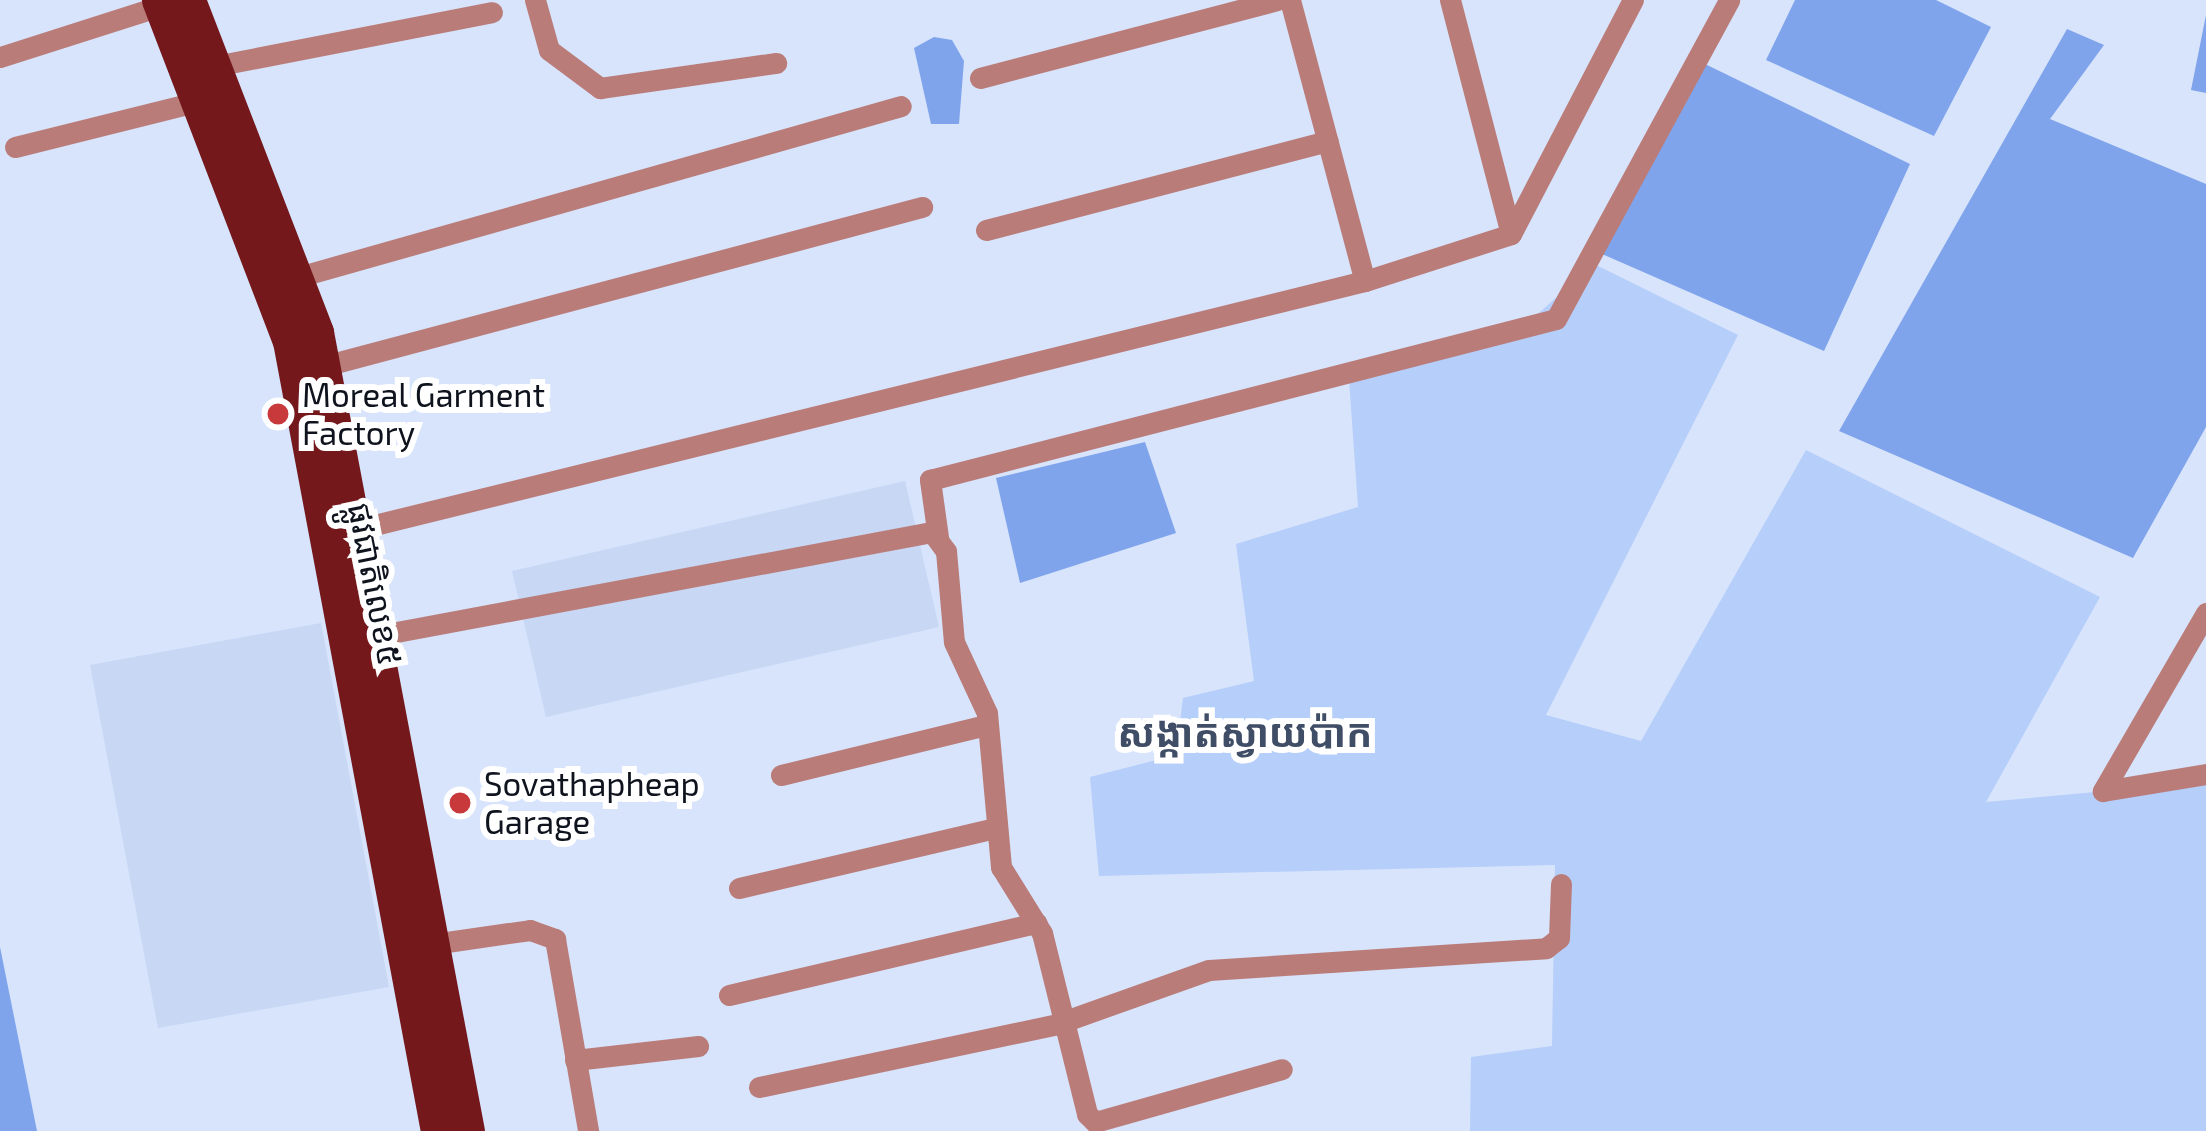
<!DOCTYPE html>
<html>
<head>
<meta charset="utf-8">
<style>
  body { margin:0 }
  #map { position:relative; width:2206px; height:1131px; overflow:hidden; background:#d7e4fc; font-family:"Exo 2","Noto Sans Khmer",sans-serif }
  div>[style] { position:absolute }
  .built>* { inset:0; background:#c7d7f4 }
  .green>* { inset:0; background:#b6cefa }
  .water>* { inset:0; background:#7fa4ec }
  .minor>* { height:21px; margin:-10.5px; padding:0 10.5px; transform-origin:10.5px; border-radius:10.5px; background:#ba7c78 }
  .trunk>* { height:33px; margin:-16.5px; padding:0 16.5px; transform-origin:16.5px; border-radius:16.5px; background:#74181c }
  .dots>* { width:33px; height:33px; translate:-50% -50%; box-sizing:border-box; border:6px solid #fff; border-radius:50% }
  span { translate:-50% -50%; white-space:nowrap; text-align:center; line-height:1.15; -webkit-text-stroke:12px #fff; paint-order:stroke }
  .poi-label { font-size:33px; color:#0e131d }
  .left { translate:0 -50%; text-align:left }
  .street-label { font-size:33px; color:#0e131d }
  .quarter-label { font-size:39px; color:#404d66; font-weight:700 }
</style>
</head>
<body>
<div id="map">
  <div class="built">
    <div style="clip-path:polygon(905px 481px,939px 627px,546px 717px,512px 571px)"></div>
    <div style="clip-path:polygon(321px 623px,389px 987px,158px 1028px,90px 665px)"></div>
  </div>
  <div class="green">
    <div style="clip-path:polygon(1594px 264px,1738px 335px,1546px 715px,1641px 741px,1806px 450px,2100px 597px,1986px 802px,2206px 782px,2206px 1131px,1470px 1131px,1471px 1057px,1552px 1046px,1555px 865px,1099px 876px,1090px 777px,1176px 755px,1183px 698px,1254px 681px,1236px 544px,1358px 507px,1349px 379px,1512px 337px)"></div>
  </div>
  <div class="water">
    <div style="clip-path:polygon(1795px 0,1936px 0,1991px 27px,1934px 136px,1766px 60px)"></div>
    <div style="clip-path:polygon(2206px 15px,2206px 93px,2191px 90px)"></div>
    <div style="clip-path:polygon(2067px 29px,2104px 45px,2050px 119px,2206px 184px,2206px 427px,2133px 558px,1839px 431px)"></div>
    <div style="clip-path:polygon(934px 37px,952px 40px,964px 61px,959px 124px,931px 124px,914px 48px)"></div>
    <div style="clip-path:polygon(1705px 64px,1910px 164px,1824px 351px,1602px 254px)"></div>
    <div style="clip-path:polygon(1145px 442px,1176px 533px,1020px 583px,996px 478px)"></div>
    <div style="clip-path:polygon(0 947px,37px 1131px,0 1131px)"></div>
  </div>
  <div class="minor">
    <div style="left:535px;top:0;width:52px;rotate:74.4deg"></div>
    <div style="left:549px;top:50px;width:64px;rotate:36.7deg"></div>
    <div style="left:600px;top:88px;width:178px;rotate:-8.1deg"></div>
    <div style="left:1290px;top:0;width:291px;rotate:75.1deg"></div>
    <div style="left:0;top:57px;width:168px;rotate:-17.7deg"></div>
    <div style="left:220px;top:65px;width:277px;rotate:-11deg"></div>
    <div style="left:980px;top:78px;width:307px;rotate:-14.7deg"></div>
    <div style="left:15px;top:147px;width:194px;rotate:-14deg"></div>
    <div style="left:986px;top:230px;width:353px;rotate:-14.6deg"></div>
    <div style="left:1511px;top:234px;width:264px;rotate:-62.5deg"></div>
    <div style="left:284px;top:281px;width:641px;rotate:-15.83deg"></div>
    <div style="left:324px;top:366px;width:619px;rotate:-14.89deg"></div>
    <div style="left:346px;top:532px;width:1049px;rotate:-13.84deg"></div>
    <div style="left:1365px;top:281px;width:153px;rotate:-17.8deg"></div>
    <div style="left:1511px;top:234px;width:242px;rotate:-104.6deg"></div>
    <div style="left:938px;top:537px;width:58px;rotate:-98deg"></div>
    <div style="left:930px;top:480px;width:646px;rotate:-14.42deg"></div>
    <div style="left:1556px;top:319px;width:363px;rotate:-61.5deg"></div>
    <div style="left:2206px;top:613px;width:206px;rotate:120.1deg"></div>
    <div style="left:2103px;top:791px;width:104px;rotate:-9.4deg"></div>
    <div style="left:375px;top:636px;width:567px;rotate:-10.58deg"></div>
    <div style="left:932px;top:532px;width:24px;rotate:54deg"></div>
    <div style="left:946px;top:551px;width:91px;rotate:85deg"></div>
    <div style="left:954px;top:642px;width:78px;rotate:65.1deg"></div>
    <div style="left:987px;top:713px;width:155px;rotate:84.8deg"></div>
    <div style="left:1001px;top:867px;width:78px;rotate:58.2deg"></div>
    <div style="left:1042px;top:933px;width:187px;rotate:76deg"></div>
    <div style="left:1087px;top:1114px;width:11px;rotate:45deg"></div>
    <div style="left:1095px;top:1122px;width:194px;rotate:-15.8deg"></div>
    <div style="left:781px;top:775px;width:211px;rotate:-13.7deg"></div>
    <div style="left:739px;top:888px;width:262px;rotate:-13.2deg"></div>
    <div style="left:433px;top:944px;width:98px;rotate:-8.2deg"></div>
    <div style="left:530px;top:930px;width:27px;rotate:20deg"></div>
    <div style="left:555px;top:939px;width:195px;rotate:80.2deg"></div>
    <div style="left:729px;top:995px;width:316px;rotate:-13.2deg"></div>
    <div style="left:575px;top:1060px;width:124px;rotate:-6.5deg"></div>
    <div style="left:759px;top:1087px;width:305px;rotate:-11.9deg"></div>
    <div style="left:1057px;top:1024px;width:161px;rotate:-19.6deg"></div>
    <div style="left:1209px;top:970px;width:338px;rotate:-3.7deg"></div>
    <div style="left:1546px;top:948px;width:16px;rotate:-38deg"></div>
    <div style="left:1559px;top:938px;width:54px;rotate:-87.9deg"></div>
  </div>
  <div class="trunk">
    <div style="left:158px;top:0;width:365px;rotate:69deg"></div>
    <div style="left:289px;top:341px;width:804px;rotate:79.39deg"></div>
    <div style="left:189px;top:0;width:356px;rotate:68.9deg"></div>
    <div style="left:317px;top:332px;width:813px;rotate:79.3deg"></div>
  </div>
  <div class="dots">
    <div style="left:278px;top:414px;background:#c8393c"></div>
    <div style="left:460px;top:803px;background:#c8393c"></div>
  </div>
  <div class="poi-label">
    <span class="left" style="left:302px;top:414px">Moreal Garment<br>Factory</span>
    <span class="left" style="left:484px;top:803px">Sovathapheap<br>Garage</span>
  </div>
  <div class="street-label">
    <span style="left:375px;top:584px;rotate:79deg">ផ្លូវជាតិលេខ៥</span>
  </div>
  <div class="quarter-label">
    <span style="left:1245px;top:732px">សង្កាត់ស្វាយប៉ាក</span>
  </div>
</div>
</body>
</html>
